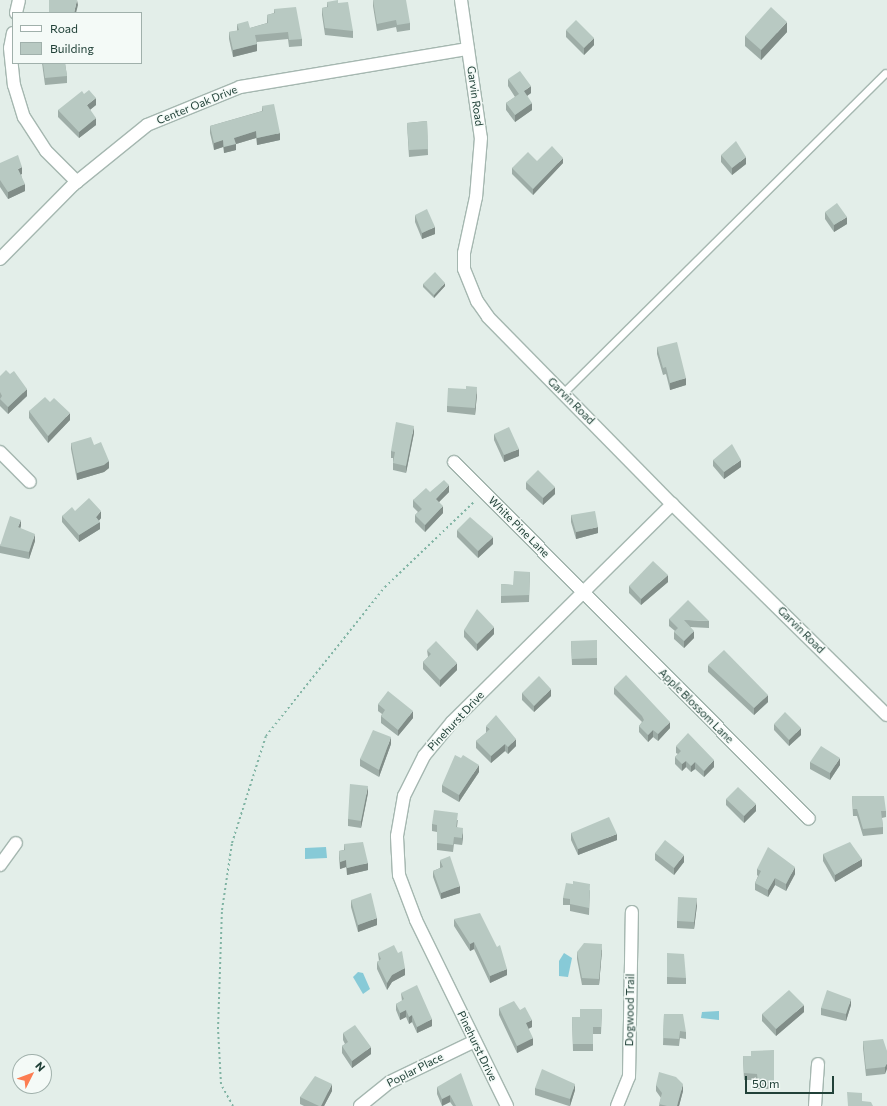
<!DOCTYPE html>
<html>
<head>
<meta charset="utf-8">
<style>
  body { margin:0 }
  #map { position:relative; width:887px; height:1106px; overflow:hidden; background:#e3eee9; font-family:Commissioner,sans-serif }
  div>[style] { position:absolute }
  .water>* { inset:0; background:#87cad7 }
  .path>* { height:2px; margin-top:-1px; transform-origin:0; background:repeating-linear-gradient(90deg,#81b4a4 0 2px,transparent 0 5px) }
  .roads { filter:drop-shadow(1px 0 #a5b7b0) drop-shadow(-1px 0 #a5b7b0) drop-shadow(0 1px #a5b7b0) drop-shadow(0 -1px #a5b7b0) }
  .lane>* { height:7px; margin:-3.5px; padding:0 3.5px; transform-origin:3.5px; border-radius:3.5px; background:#fff }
  .street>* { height:12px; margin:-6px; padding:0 6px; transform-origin:6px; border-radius:6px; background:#fff }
  .secondary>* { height:12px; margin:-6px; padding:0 6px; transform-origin:6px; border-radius:6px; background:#fff }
  .wall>* { inset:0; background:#9eada7 }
  .shaded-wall>* { inset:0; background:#818d88 }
  .building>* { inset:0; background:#b8c9c2 }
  span { translate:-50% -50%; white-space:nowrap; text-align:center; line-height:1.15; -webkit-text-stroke:3px #f4faf7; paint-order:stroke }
  .street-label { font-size:11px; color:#214138 }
  .legend { position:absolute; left:12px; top:12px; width:130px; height:52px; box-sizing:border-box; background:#f4faf7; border:1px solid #a0b0ab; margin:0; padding:5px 7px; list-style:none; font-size:12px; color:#214138 }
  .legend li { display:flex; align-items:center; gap:8px; height:20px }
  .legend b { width:20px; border:1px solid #a0b0ab }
  .north { position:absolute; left:12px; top:1054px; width:40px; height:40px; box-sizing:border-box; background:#f4faf7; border:1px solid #a0b0ab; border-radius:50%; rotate:48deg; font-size:11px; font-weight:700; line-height:16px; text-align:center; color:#214138 }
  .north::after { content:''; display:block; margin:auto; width:14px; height:18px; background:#fc7d52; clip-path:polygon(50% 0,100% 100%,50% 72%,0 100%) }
  .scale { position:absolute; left:745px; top:1076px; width:89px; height:18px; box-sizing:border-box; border:2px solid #214138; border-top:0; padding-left:5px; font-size:12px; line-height:14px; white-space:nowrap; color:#214138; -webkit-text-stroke:3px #f4faf7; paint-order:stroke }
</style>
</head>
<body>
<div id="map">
  <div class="water">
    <div style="clip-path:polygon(326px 847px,327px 858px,305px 859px,305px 848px)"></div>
    <div style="clip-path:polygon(564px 953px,572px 958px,568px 977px,559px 976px,559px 961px)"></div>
    <div style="clip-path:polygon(358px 972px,363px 973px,370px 989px,363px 994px,353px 977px)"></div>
    <div style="clip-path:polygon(719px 1011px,719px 1020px,701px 1018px,702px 1012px)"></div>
  </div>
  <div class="path">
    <div style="left:233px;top:1106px;width:25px;rotate:-119deg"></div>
    <div style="left:221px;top:1084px;width:55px;rotate:-93.1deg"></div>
    <div style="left:218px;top:1029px;width:119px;rotate:-88.1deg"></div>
    <div style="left:222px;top:910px;width:68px;rotate:-81.5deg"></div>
    <div style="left:232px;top:843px;width:112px;rotate:-72.4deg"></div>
    <div style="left:266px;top:736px;width:191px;rotate:-51.4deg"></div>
    <div style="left:385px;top:587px;width:124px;rotate:-43.7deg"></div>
  </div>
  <div class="roads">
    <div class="lane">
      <div style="left:563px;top:393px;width:454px;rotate:-44.8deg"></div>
    </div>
    <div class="street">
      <div style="left:16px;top:13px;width:13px;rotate:-77deg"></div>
      <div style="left:13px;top:33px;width:15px;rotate:101deg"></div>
      <div style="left:10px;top:48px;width:37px;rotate:84deg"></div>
      <div style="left:14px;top:85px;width:34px;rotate:73deg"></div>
      <div style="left:24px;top:117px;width:40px;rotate:57.1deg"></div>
      <div style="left:46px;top:151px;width:44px;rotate:45deg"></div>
      <div style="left:0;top:259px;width:104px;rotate:-45.4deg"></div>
      <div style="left:73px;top:185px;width:95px;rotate:-39deg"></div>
      <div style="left:147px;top:125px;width:100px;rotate:-22.2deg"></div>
      <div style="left:240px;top:87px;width:231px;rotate:-9.5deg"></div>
      <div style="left:0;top:452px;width:42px;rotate:45deg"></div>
      <div style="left:454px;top:462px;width:503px;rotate:45.16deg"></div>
      <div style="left:0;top:865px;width:27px;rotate:-54deg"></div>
      <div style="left:360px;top:1106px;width:38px;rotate:-39deg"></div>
      <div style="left:390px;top:1082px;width:94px;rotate:-25.8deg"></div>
      <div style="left:507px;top:1106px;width:207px;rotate:-116.1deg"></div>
      <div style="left:416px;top:920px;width:48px;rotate:-110.7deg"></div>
      <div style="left:399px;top:875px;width:39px;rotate:-93deg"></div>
      <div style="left:397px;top:836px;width:41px;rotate:-80.1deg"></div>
      <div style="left:404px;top:796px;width:45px;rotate:-63.4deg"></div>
      <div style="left:424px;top:756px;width:44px;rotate:-50.5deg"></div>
      <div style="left:452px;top:722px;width:310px;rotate:-44.7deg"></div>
      <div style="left:617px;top:1106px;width:31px;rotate:-68deg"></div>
      <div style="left:629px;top:1077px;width:165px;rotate:-89deg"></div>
      <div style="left:815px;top:1106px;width:42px;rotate:-85.9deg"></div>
    </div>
    <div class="secondary">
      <div style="left:461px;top:0;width:139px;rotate:81.8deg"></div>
      <div style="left:481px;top:138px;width:59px;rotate:94.8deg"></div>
      <div style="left:476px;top:197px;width:57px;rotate:102.1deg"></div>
      <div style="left:464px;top:253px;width:16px;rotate:90deg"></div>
      <div style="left:464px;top:269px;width:35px;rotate:68deg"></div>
      <div style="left:477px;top:301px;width:19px;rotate:55deg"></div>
      <div style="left:488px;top:317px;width:262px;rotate:45.5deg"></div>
      <div style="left:672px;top:504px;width:301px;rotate:44.5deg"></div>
    </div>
  </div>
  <div class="wall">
    <div style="clip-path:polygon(373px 0,410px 23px,410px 30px,397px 32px,396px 27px,377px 31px,373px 6px)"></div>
    <div style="clip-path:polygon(327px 2px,338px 3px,353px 31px,353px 38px,325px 35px,322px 15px,322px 8px,327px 7px)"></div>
    <div style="clip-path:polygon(274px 9px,302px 39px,302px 46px,289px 47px,288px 39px,257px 42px,257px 51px,233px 57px,229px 39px,229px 32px,237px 31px,237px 24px,250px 28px,267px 23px,267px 15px,274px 13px)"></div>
    <div style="clip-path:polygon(566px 30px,594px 45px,584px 55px,566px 37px)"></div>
    <div style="clip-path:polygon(787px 32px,761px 60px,745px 46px,745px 36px)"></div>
    <div style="clip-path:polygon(42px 63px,65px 63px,67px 76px,67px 83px,45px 85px)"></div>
    <div style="clip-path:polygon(508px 79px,531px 93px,527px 96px,532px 110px,515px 122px,506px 110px,506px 103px,515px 97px,508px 86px)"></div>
    <div style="clip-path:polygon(96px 105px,90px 110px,96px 125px,79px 138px,58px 117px,58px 110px)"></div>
    <div style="clip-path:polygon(262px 106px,280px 140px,257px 145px,256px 138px,236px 144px,236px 150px,224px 153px,223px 147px,214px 150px,210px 133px,210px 126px,262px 111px)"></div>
    <div style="clip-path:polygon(427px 121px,428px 155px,409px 157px,407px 123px)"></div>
    <div style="clip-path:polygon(721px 155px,746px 164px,732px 175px,721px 162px)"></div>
    <div style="clip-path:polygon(537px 161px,563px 163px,533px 195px,512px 174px,512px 168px)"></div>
    <div style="clip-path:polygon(0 163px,22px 174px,21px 174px,25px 191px,8px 199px,0 187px)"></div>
    <div style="clip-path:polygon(825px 212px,847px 224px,834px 232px,825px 219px)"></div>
    <div style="clip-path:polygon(415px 215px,435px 234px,422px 239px,415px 222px)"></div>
    <div style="clip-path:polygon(423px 284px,445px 286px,434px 298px,423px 287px)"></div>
    <div style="clip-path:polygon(657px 347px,686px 385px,670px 390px,666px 374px,663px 375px,657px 354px)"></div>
    <div style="clip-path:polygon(0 376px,27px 396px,8px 414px,0 406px)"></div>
    <div style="clip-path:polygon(477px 394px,475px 415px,447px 412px,447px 406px)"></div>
    <div style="clip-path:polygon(50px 402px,70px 420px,48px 443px,29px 418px,29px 411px)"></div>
    <div style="clip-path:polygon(414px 433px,406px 473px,393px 470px,393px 458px,391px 458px,391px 451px)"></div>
    <div style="clip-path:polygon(494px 434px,519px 456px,504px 462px,494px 440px)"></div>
    <div style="clip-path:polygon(71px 443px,94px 445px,109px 468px,104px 472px,77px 480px,71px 449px)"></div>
    <div style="clip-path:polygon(713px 460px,741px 467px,724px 479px,713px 466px)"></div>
    <div style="clip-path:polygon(526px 482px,555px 494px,543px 505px,526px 489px)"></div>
    <div style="clip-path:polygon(430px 492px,449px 492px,439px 502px,443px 513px,425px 532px,415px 522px,415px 515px,418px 512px,413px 507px,413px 500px)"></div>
    <div style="clip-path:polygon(75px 511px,101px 518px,99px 521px,100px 529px,79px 542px,62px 522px,62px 516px)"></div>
    <div style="clip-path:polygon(571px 515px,598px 533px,576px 539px,571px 522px)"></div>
    <div style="clip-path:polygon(21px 526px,20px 528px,35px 541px,29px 559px,0 553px,0 545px)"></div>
    <div style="clip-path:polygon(457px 530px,493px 544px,478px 558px,457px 537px)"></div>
    <div style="clip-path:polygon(530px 572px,529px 602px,501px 603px,501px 584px,513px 585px)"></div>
    <div style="clip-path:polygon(668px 582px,641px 605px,629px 593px,629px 586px)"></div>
    <div style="clip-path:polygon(669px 619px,709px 621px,709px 628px,690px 627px,694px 638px,684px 648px,674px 639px,674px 632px,675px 631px,669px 626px)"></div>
    <div style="clip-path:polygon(464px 630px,494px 634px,477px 651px,464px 637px)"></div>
    <div style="clip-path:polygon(571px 641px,597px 658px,597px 665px,572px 665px)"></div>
    <div style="clip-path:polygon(427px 650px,457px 670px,440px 687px,423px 669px,423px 662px,428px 657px)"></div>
    <div style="clip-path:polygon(708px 665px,768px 702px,754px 715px,708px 672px)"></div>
    <div style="clip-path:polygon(614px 687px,670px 728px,658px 741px,653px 737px,648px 742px,639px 732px,639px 726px,642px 722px,614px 694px)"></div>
    <div style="clip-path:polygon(522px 693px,551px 696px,534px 712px,522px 700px)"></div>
    <div style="clip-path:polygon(378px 704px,413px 718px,398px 736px,381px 723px,381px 716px,382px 714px,378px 711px)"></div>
    <div style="clip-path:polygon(774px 724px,801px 735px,789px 746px,774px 730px)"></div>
    <div style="clip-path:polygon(486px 726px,516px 746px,508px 754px,505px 751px,491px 763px,476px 748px,476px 741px,486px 733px)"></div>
    <div style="clip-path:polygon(391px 744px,379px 777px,360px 766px,360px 759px)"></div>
    <div style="clip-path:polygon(676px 746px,714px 767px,704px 777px,695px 769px,691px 772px,686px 767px,682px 771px,675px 764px,675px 757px,678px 754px,676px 753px)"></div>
    <div style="clip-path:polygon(810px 762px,840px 765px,830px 780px,810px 769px)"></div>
    <div style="clip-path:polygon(479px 772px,459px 802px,442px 792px,442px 785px)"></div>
    <div style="clip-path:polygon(368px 793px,361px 828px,348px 826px,348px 819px)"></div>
    <div style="clip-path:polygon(852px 796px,886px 811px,886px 817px,882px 818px,883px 827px,883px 834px,863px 836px,857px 816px,853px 816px)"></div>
    <div style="clip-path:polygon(726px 799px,756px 811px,744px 823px,726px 805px)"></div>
    <div style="clip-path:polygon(458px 820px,457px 827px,463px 835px,462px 845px,454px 844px,453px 852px,437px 850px,437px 832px,432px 831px,432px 824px)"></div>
    <div style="clip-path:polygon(571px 833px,617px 840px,578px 855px,571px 840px)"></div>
    <div style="clip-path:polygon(344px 844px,368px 870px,347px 875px,346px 867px,340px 869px,339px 858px,339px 851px,344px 850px)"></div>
    <div style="clip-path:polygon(655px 853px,684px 862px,674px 875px,655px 860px)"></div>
    <div style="clip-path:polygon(823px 854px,862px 866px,835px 882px,823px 861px)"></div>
    <div style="clip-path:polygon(440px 860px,460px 893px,441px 899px,433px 877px,433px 871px,440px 868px)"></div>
    <div style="clip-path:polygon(757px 869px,795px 874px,786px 891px,775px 885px,768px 897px,755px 890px,755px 883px,758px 876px,757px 875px)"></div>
    <div style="clip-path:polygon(590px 890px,589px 915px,570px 911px,570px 905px,563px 905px,563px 898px)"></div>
    <div style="clip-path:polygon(351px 900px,377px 925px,358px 932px,351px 907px)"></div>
    <div style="clip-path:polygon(697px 905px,694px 929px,677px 928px,677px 921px)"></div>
    <div style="clip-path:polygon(454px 919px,507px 975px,490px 983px,474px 949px,470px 951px,454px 926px)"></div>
    <div style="clip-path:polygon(602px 950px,599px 985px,582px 985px,577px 959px,577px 952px)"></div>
    <div style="clip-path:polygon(378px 953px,398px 953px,405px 975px,392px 982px,387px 990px,377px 969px,377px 962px,379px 961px)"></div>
    <div style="clip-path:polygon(667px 953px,686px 978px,686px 984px,667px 984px)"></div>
    <div style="clip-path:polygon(401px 993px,432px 1026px,417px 1033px,412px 1022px,409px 1024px,406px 1017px,400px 1020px,396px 1010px,396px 1004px,402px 1001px)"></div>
    <div style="clip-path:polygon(851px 1005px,846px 1021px,821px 1015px,821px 1008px)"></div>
    <div style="clip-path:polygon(499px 1008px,520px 1010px,532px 1027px,528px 1029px,533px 1045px,517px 1053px,499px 1015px)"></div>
    <div style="clip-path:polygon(602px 1009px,601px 1034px,593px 1034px,593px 1051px,573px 1051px,572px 1017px,580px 1017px)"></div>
    <div style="clip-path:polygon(804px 1012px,776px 1036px,762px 1021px,762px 1014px)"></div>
    <div style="clip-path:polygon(664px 1014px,686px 1032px,686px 1039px,680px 1038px,679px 1046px,663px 1045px)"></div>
    <div style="clip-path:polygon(343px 1033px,371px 1054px,352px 1068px,342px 1053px,342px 1046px,345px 1044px,343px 1040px)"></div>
    <div style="clip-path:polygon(863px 1041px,887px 1051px,885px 1074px,866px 1076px,863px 1048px)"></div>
    <div style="clip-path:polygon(774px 1050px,774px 1089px,758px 1089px,757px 1080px,744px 1080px,743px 1056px,751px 1056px)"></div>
    <div style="clip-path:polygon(656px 1085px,683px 1091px,679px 1106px,659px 1106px,661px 1098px,656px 1091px)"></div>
    <div style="clip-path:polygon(437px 1087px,473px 1106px,453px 1106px,450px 1102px,442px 1106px,437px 1094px)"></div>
    <div style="clip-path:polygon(535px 1088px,575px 1090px,570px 1106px,569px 1106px,535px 1095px)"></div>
    <div style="clip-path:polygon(332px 1091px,324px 1106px,304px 1106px,300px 1104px,300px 1097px)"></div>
  </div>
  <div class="shaded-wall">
    <div style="clip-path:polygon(77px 0,78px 5px,76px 13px,74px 13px)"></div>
    <div style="clip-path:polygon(787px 22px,787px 32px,761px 60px,761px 50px)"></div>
    <div style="clip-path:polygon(594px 38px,594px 45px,584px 55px,584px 48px)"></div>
    <div style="clip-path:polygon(257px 44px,257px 51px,233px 57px,233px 50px)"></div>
    <div style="clip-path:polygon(531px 86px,531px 93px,524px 98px,524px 91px)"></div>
    <div style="clip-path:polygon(96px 98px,96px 105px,87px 112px,87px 105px)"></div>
    <div style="clip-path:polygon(532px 103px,532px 110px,515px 122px,515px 115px)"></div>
    <div style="clip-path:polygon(96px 118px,96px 125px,79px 138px,79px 132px)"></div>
    <div style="clip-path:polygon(256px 131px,256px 138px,236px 144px,236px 150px,224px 153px,224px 147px,234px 138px)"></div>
    <div style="clip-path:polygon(280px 133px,280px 140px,257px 145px,257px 138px)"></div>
    <div style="clip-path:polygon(223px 140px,223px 147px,214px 150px,214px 143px)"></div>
    <div style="clip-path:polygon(746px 157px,746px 164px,732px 175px,732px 168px)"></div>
    <div style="clip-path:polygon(563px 158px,563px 163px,533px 195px,533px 189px)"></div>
    <div style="clip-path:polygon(22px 167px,22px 174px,18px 176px,18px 169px)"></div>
    <div style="clip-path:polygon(25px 184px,25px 191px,8px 199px,8px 192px)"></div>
    <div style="clip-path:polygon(847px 217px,847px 224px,834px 232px,834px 225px)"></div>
    <div style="clip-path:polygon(435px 227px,435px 234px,422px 239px,422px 233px)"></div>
    <div style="clip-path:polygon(445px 283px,445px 286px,434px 298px,434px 295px)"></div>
    <div style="clip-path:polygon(686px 378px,686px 385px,670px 390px,670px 383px)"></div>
    <div style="clip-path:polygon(477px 387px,477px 394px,475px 415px,475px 408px)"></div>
    <div style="clip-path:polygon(27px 389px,27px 396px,8px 414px,8px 407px)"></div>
    <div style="clip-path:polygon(70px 413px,70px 420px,48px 443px,48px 436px)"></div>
    <div style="clip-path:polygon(414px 426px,414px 433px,406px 473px,406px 466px)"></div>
    <div style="clip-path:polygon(519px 449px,519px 456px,504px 462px,504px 455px)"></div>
    <div style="clip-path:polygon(741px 460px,741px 467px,724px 479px,724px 472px)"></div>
    <div style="clip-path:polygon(109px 461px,109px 468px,104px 472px,77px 480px,77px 473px)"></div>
    <div style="clip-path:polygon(449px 485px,449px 492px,436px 505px,436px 499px)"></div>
    <div style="clip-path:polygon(555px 487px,555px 494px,543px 505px,543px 498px)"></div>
    <div style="clip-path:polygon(443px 506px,443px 513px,425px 532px,425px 525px)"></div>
    <div style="clip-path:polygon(101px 511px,101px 518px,96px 524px,96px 517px)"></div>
    <div style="clip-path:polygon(21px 520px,21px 526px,18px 534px,18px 527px)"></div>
    <div style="clip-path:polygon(100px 522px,100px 529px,79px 542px,79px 535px)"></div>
    <div style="clip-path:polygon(598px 527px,598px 533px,576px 539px,576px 532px)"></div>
    <div style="clip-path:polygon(35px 534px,35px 541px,29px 559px,29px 552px)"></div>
    <div style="clip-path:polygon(493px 537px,493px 544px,478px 558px,478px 551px)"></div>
    <div style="clip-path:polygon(668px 575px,668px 582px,641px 605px,641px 599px)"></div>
    <div style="clip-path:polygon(494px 627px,494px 634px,477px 651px,477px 644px)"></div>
    <div style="clip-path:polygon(694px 631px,694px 638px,684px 648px,684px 641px)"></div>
    <div style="clip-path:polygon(457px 663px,457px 670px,440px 687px,440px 680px)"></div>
    <div style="clip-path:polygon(551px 689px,551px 696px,534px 712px,534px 706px)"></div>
    <div style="clip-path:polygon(768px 695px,768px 702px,754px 715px,754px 708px)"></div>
    <div style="clip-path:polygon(413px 711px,413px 718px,398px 736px,398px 730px)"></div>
    <div style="clip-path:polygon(670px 722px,670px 728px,658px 741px,658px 734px)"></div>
    <div style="clip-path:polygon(801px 728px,801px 735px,789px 746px,789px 740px)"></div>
    <div style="clip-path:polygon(653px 730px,653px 737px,648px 742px,648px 735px)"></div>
    <div style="clip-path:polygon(391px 737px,391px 744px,379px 777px,379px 770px)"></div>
    <div style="clip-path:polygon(516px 739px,516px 746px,508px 754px,508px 747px)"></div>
    <div style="clip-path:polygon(505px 744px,505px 751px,491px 763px,491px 756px)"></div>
    <div style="clip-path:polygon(840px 758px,840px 765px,830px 780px,830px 773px)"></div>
    <div style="clip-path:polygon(714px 760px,714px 767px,704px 777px,704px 771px)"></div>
    <div style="clip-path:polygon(686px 761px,686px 767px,682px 771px,682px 764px)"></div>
    <div style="clip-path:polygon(695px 762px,695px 769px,691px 772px,691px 766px)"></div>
    <div style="clip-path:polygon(479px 765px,479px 772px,459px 802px,459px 795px)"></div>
    <div style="clip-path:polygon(368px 786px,368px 793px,361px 828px,361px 821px)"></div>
    <div style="clip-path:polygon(756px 804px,756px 811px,744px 823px,744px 816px)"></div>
    <div style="clip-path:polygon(463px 828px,463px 835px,462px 845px,462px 838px)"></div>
    <div style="clip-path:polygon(617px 834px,617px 840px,578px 855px,578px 849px)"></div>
    <div style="clip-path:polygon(684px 855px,684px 862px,674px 875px,674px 868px)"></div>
    <div style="clip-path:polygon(862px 859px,862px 866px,835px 882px,835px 875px)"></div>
    <div style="clip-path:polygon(346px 860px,346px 867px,340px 869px,340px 862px)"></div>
    <div style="clip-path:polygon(368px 863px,368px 870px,347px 875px,347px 868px)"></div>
    <div style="clip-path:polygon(795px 867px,795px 874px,786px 891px,786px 884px)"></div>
    <div style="clip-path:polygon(775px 878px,775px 885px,768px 897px,768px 890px)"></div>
    <div style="clip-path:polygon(460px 886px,460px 893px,441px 899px,441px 893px)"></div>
    <div style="clip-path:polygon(697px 898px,697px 905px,694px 929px,694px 922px)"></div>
    <div style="clip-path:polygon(377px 918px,377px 925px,358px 932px,358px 925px)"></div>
    <div style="clip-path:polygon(474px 942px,474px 949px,470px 951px,470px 944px)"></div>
    <div style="clip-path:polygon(602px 944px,602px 950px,599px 985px,599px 979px)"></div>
    <div style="clip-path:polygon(405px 968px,405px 975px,392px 982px,387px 990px,387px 983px,392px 975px)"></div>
    <div style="clip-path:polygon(507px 969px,507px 975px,490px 983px,490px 976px)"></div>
    <div style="clip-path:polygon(851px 999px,851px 1005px,846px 1021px,846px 1014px)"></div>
    <div style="clip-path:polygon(804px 1005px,804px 1012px,776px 1036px,776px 1029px)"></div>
    <div style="clip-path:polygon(406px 1010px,406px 1017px,400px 1020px,400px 1013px)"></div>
    <div style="clip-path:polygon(412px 1015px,412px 1022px,409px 1024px,409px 1017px)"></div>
    <div style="clip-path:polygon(432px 1019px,432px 1026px,417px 1033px,417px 1027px)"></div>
    <div style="clip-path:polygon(532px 1020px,532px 1027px,526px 1030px,526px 1023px)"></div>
    <div style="clip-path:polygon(533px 1038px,533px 1045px,517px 1053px,517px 1046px)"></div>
    <div style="clip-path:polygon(371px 1047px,371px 1054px,352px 1068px,352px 1061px)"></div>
    <div style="clip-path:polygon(887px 1063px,887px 1069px,885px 1074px,885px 1067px)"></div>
    <div style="clip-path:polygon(332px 1084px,332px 1091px,324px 1106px,321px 1106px)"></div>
    <div style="clip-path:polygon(575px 1084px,575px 1090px,570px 1106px,570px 1099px)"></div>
    <div style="clip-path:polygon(683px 1084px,683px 1091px,679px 1106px,677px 1106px)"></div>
    <div style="clip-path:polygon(450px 1095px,450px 1102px,442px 1106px,442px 1099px)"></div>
  </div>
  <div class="building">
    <div style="clip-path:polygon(49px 0,77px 0,74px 13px,49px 13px)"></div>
    <div style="clip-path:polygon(338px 0,338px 3px,348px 2px,353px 31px,325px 28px,322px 8px,328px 7px,327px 2px)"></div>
    <div style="clip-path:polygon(373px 0,406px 0,410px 23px,397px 25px,396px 20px,377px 24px)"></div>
    <div style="clip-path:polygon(296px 7px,302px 39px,289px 40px,288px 32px,255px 35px,257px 44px,233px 50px,229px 32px,239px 30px,237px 24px,248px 21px,250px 28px,268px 23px,267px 15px,275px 13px,274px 9px)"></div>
    <div style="clip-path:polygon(771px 7px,787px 22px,761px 50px,745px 36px)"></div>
    <div style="clip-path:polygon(576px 20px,594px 38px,584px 48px,566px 30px)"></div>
    <div style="clip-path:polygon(43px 63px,65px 63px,67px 76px,45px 78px)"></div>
    <div style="clip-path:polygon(520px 71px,531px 86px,524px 91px,532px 103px,515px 115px,506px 103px,519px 94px,508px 79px)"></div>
    <div style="clip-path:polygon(89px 90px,96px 98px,87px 105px,96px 118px,79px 132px,58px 110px,82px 91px,84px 94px)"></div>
    <div style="clip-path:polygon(274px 104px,280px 133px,257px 138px,256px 131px,234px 138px,236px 144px,224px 147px,223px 140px,214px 143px,210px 126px,263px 111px,262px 106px)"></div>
    <div style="clip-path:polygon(427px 121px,428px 149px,409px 150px,407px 123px)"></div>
    <div style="clip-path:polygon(736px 141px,746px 157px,732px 168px,721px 155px)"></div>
    <div style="clip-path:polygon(552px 146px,563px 158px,533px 189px,512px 168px,528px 152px,537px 161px)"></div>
    <div style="clip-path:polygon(18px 155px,22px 167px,18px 169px,25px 184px,8px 192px,0 180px,0 163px)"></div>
    <div style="clip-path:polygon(837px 203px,847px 217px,834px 225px,825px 212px)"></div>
    <div style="clip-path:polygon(427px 209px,435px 227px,422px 233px,415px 215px)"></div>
    <div style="clip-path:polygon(435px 272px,445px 283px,434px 295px,423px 284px)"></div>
    <div style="clip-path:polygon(677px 342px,686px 378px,670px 383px,666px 367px,663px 368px,657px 347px)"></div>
    <div style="clip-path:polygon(6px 370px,10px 374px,14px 371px,27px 389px,8px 407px,0 399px,2px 396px,0 392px,0 376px)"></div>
    <div style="clip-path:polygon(466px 386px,477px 387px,475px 408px,447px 406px,448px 388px,466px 389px)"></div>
    <div style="clip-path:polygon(45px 397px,50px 402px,54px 398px,70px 413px,48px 436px,29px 411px)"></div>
    <div style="clip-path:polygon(396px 422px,414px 426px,406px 466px,393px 463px,395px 452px,391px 451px)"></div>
    <div style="clip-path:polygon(509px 427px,519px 449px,504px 455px,494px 434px)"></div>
    <div style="clip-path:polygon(91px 437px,94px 445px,101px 442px,109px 461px,104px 465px,77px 473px,71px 443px)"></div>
    <div style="clip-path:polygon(732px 444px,741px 460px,724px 472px,713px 460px)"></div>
    <div style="clip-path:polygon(538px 470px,555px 487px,543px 498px,526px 482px)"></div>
    <div style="clip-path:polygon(444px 480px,449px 485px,436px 499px,443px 506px,425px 525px,415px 515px,422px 509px,413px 500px,426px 488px,430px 492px)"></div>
    <div style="clip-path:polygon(89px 498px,101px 511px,96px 517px,100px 522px,79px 535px,62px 516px,72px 507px,75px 511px)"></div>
    <div style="clip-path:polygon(595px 511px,598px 527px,576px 532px,571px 515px)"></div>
    <div style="clip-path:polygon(10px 516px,21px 520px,18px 527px,35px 534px,29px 552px,0 546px)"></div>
    <div style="clip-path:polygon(470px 517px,493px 537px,478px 551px,457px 530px)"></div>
    <div style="clip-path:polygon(653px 561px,668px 575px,641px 599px,629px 586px)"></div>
    <div style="clip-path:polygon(514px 571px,530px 572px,529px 595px,501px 596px,501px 584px,513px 585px)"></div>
    <div style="clip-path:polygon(688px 600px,709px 621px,684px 620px,694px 631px,684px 641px,674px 632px,678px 628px,669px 619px)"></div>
    <div style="clip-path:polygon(477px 609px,494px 627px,477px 644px,464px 630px)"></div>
    <div style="clip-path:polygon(597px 640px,597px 658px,572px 659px,571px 641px)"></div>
    <div style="clip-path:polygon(436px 641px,457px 663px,440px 680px,423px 662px,431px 654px,427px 650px)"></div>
    <div style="clip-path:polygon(724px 650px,768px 695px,754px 708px,708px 665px)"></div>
    <div style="clip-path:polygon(626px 675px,670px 722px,658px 734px,653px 730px,648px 735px,639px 726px,644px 720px,642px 716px,614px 687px)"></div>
    <div style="clip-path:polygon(539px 676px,551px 689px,534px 706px,522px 693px)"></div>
    <div style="clip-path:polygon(388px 691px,413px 711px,398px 730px,381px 716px,385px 710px,378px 704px)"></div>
    <div style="clip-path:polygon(785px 712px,801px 728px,789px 740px,774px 724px)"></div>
    <div style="clip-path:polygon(496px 715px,516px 739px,508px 747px,505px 744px,491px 756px,476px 741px,490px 729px,486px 726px)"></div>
    <div style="clip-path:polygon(373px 730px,391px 737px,379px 770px,360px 759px)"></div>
    <div style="clip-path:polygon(688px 733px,714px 760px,704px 771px,695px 762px,691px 766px,686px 761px,682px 764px,675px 757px,681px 751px,676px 746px)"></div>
    <div style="clip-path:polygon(821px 746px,840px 758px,830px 773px,810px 762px)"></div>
    <div style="clip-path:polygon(455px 755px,461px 758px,463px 755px,479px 765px,459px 795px,442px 785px)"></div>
    <div style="clip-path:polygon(350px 784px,368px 786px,361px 821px,348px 819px)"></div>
    <div style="clip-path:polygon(738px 787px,756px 804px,744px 816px,726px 799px)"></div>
    <div style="clip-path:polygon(852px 796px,884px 796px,886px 811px,881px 811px,883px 827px,863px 829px,857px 809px,853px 809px)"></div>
    <div style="clip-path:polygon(434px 810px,458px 813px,456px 827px,463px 828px,462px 838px,454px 837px,453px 845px,437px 843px,437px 825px,432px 824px)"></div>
    <div style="clip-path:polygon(609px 817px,617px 834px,578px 849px,571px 833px)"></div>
    <div style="clip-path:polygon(665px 840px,684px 855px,674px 868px,655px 853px)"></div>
    <div style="clip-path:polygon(363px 842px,368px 863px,347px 868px,346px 860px,340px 862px,339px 851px,345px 850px,344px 844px)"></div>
    <div style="clip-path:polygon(850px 842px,862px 859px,835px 875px,823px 854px)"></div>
    <div style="clip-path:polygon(768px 847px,795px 867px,786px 884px,775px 878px,768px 890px,755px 883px,761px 871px,757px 869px)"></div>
    <div style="clip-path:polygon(450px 856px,460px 886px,441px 893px,433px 871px,443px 867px,440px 860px)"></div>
    <div style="clip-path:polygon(573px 881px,590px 884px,589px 908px,570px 904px,570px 899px,563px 898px,566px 883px,573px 884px)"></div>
    <div style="clip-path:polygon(371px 893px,377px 918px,358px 925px,351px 900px)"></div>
    <div style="clip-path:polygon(678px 897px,697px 898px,694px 922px,677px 921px)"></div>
    <div style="clip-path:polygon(480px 913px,497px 947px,500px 945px,507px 969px,490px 976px,474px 942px,470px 944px,454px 919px)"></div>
    <div style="clip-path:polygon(584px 943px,602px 944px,599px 979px,582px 978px,577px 952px)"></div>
    <div style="clip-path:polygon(394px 945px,398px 953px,402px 951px,405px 968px,392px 975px,387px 983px,377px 962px,381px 959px,378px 953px)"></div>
    <div style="clip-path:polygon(667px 953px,684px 954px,686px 978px,667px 977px)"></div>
    <div style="clip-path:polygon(417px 985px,432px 1019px,417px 1027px,412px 1015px,409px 1017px,406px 1010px,400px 1013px,396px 1004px,404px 999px,401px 993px)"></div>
    <div style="clip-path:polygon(789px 990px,804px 1005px,776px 1029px,762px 1014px)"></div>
    <div style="clip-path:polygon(827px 990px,851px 999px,846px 1014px,821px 1008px)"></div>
    <div style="clip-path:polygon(514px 1001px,520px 1010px,525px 1007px,532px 1020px,526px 1023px,533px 1038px,517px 1046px,499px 1008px)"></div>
    <div style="clip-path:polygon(580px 1009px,602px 1009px,601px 1027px,593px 1027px,593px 1044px,573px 1044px,572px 1017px,580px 1017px)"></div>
    <div style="clip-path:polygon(664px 1014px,683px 1014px,686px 1032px,680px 1031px,679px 1039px,663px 1038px)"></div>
    <div style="clip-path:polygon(355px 1025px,371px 1047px,352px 1061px,342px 1046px,348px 1042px,343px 1033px)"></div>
    <div style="clip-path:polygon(883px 1039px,887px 1051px,887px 1063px,885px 1067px,866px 1069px,863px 1041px)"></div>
    <div style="clip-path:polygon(774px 1050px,774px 1082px,758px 1082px,757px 1074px,744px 1073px,743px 1056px,751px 1056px,751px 1051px)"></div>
    <div style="clip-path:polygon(542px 1069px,575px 1084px,570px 1099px,535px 1088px)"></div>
    <div style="clip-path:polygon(659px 1072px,676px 1077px,683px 1084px,677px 1106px,667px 1106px,659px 1104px,662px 1093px,656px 1085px)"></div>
    <div style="clip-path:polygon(461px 1073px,473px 1106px,456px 1106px,450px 1095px,442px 1099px,437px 1087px)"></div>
    <div style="clip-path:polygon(315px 1076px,332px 1084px,321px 1106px,319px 1106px,300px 1097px)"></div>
    <div style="clip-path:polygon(847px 1092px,862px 1093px,862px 1101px,871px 1102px,873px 1106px,848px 1106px)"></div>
  </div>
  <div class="street-label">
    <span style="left:475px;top:96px;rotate:82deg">Garvin Road</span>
    <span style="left:197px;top:105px;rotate:-22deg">Center Oak Drive</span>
    <span style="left:571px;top:401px;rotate:45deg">Garvin Road</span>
    <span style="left:519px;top:527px;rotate:45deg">White Pine Lane</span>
    <span style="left:801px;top:630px;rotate:45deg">Garvin Road</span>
    <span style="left:696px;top:706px;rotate:45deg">Apple Blossom Lane</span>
    <span style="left:456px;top:721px;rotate:-47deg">Pinehurst Drive</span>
    <span style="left:630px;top:1010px;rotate:-89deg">Dogwood Trail</span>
    <span style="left:477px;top:1046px;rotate:64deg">Pinehurst Drive</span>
    <span style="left:415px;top:1070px;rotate:-27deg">Poplar Place</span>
  </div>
  <ul class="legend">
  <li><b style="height:5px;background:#fff"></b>Road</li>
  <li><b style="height:11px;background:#b8c9c2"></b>Building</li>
  </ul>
  <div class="north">N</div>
  <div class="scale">50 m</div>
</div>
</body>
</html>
